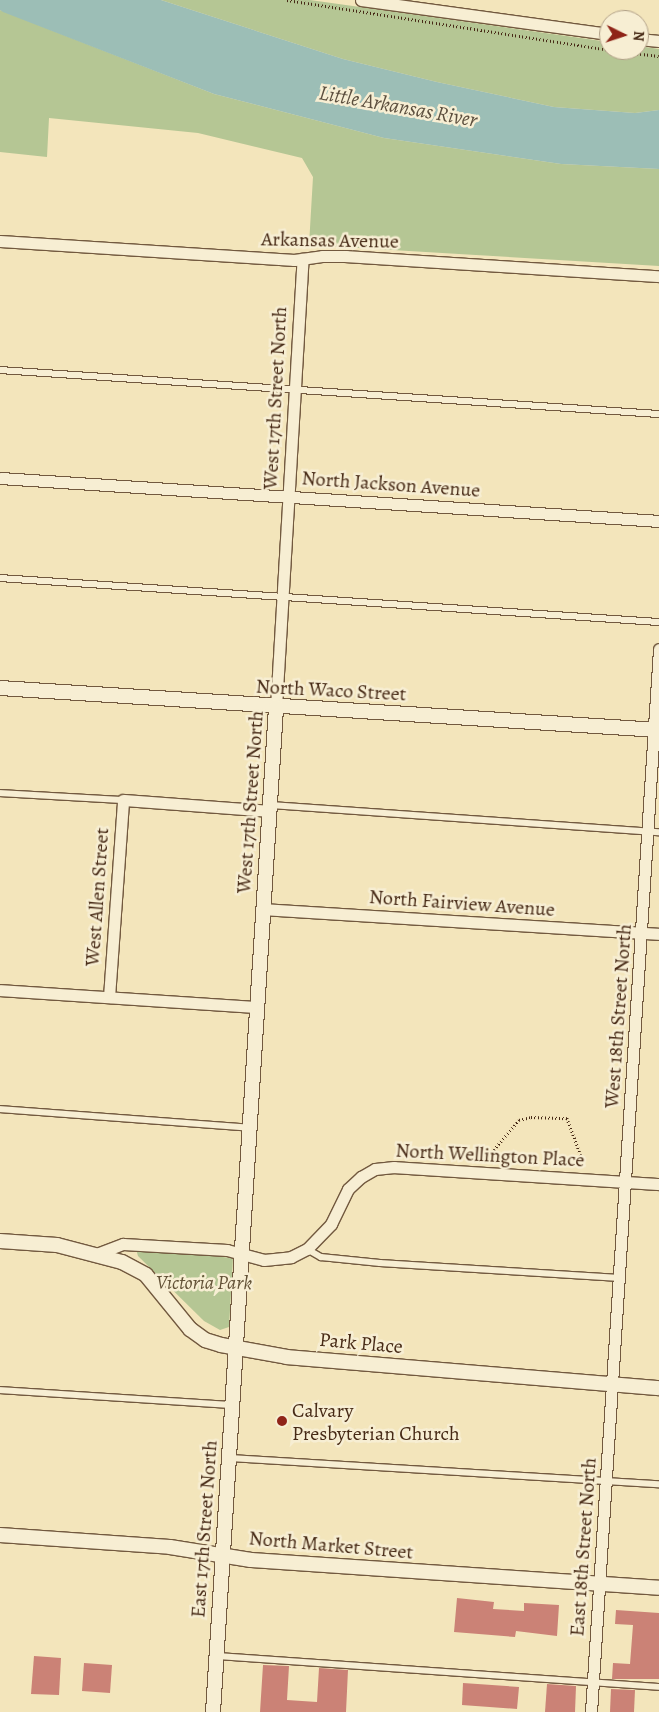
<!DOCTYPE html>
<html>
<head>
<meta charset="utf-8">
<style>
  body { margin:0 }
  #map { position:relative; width:659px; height:1712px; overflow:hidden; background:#f3e5bb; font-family:Alegreya,serif }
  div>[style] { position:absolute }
  .green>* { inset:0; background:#b5c694 }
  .water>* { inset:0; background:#9cbeb6 }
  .building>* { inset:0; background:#cb8276 }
  .path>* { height:2.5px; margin-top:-1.25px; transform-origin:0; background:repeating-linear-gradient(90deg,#472a16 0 1px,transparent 0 3.5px) }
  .roads { filter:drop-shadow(1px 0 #72593f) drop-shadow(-1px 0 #72593f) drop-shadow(0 1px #72593f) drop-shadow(0 -1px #72593f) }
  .service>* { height:5.5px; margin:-2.75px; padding:0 2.75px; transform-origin:2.75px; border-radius:2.75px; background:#f7eed3 }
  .minor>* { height:11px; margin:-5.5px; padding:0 5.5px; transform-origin:5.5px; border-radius:5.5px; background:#f7eed3 }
  .tertiary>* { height:14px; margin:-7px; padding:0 7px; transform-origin:7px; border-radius:7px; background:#f7eed3 }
  .dots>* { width:14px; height:14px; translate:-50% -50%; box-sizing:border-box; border:2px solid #f7eed3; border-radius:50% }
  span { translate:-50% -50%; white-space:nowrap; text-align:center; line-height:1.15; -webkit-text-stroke:5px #f7eed3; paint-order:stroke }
  .street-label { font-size:20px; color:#472a16 }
  .park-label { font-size:20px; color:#625136; font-style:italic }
  .poi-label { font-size:20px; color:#472a16 }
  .left { translate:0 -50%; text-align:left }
  .water-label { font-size:21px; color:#5c4f3e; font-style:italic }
  .north { position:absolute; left:599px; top:10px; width:50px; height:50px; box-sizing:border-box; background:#f7eed3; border:1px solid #b1a087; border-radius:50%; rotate:94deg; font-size:14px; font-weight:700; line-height:20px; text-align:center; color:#472a16 }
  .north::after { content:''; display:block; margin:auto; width:18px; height:22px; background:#8f2418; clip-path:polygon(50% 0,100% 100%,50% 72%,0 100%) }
</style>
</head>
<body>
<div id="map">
  <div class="green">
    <div style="clip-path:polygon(161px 0,310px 0,609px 42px,609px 50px,639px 50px,639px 46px,659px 49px,659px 110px,635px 113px,554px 107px,437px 82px,343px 59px)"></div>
    <div style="clip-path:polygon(0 10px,214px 94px,384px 138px,561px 164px,659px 169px,659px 266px,309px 245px,313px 177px,302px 158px,198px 133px,49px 118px,47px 157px,0 152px)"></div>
    <div style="clip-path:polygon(136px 1249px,233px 1258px,229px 1327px,220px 1330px,204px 1321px,138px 1256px)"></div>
  </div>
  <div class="water">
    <div style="clip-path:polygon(0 0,161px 0,343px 59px,437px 82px,554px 107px,635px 113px,659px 110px,659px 169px,561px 164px,384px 138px,214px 94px,3px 12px,0 10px)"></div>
  </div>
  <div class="building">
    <div style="clip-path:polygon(457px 1598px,494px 1602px,493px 1609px,524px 1611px,524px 1603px,559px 1605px,557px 1636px,516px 1631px,515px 1637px,454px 1632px)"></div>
    <div style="clip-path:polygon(616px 1610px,659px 1613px,659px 1679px,612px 1679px,613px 1663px,630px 1664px,633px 1625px,615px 1624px)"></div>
    <div style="clip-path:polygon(34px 1656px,61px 1658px,59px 1695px,31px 1694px)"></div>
    <div style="clip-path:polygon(84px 1663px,112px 1665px,110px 1693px,82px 1691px)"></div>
    <div style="clip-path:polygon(263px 1665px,289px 1666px,287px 1700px,317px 1702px,319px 1668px,348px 1670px,346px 1712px,260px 1712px)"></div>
    <div style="clip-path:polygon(463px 1683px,519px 1687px,517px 1709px,462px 1705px)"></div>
    <div style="clip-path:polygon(547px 1684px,576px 1686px,575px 1712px,545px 1712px)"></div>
    <div style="clip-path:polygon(611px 1689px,635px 1690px,634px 1712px,610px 1712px)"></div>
  </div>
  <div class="path">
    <div style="left:287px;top:0;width:326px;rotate:8.8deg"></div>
    <div style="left:609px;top:50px;width:50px;rotate:6.8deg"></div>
    <div style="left:489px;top:1155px;width:46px;rotate:-49.4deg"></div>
    <div style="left:519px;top:1120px;width:12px;rotate:-14deg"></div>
    <div style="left:531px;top:1117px;width:36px;rotate:2deg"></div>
    <div style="left:567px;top:1118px;width:46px;rotate:69.6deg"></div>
  </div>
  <div class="roads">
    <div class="service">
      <div style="left:0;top:370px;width:660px;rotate:3.82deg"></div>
      <div style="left:0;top:578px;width:660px;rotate:3.82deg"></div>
      <div style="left:0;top:793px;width:123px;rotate:3.3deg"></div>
      <div style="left:270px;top:805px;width:390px;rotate:4deg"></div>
      <div style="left:0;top:1109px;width:251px;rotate:4.3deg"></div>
      <div style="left:307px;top:1249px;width:16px;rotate:30deg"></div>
      <div style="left:321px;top:1257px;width:59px;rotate:5.8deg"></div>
      <div style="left:380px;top:1263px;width:240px;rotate:3.6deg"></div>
      <div style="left:0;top:1390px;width:232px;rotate:3.7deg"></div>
      <div style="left:229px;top:1458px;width:431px;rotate:3.5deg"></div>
      <div style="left:217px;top:1656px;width:443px;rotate:4deg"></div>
    </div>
    <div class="minor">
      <div style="left:361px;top:0;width:250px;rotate:7.8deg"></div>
      <div style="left:639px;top:39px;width:20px;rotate:6deg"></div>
      <div style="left:0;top:241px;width:295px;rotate:3.7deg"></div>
      <div style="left:294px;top:260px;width:28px;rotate:-8deg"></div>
      <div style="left:322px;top:256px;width:24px"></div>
      <div style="left:346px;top:256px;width:314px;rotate:3.7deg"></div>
      <div style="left:0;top:478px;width:660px;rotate:3.73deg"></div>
      <div style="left:276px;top:707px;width:449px;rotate:-86.6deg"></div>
      <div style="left:263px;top:909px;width:397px;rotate:3.6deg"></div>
      <div style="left:0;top:990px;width:258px;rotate:3.8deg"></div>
      <div style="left:109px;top:997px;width:197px;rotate:-85.9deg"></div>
      <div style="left:123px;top:800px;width:146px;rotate:4.3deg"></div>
      <div style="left:94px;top:1255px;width:31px;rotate:-21deg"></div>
      <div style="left:123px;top:1244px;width:104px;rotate:3.3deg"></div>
      <div style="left:227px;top:1250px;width:38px;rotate:15deg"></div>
      <div style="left:264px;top:1260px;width:27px;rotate:-6deg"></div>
      <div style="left:291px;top:1257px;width:18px;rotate:-27deg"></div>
      <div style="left:307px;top:1249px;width:35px;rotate:-46deg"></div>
      <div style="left:331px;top:1224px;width:39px;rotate:-64deg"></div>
      <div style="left:348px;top:1189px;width:18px;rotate:-43deg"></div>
      <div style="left:361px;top:1177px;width:16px;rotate:-30deg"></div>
      <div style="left:375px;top:1169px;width:19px;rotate:-6deg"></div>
      <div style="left:394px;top:1167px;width:266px;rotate:3.7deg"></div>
      <div style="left:591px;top:1712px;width:1065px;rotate:-86.34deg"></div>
    </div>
    <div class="tertiary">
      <div style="left:0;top:688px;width:660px;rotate:3.65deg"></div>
      <div style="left:0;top:1241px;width:57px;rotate:4deg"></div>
      <div style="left:57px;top:1245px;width:67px;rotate:14.7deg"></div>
      <div style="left:122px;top:1262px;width:27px;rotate:28deg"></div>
      <div style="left:146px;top:1275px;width:70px;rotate:50.8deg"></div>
      <div style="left:190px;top:1329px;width:19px;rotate:36deg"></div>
      <div style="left:205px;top:1340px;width:17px;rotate:17deg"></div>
      <div style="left:221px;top:1345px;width:67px;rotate:10.3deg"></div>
      <div style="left:287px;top:1357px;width:373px;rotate:4.8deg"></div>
      <div style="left:0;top:1535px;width:170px;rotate:4deg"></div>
      <div style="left:170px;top:1547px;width:82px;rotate:9.1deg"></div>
      <div style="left:251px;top:1560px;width:409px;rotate:3.9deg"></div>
      <div style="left:213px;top:1712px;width:1007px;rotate:-86.41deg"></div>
    </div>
  </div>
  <div class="dots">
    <div style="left:282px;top:1421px;background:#8f2418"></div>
  </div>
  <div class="street-label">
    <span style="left:330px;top:240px;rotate:1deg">Arkansas Avenue</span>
    <span style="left:275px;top:398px;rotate:-87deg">West 17th Street North</span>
    <span style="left:391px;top:484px;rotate:4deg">North Jackson Avenue</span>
    <span style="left:331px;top:690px;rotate:3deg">North Waco Street</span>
    <span style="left:250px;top:802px;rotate:-86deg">West 17th Street North</span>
    <span style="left:97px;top:897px;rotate:-86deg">West Allen Street</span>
    <span style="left:462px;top:903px;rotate:4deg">North Fairview Avenue</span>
    <span style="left:618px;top:1016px;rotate:-86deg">West 18th Street North</span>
    <span style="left:490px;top:1155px;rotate:3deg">North Wellington Place</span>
    <span style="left:361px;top:1343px;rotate:5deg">Park Place</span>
    <span style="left:204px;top:1529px;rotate:-86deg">East 17th Street North</span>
    <span style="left:331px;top:1545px;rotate:5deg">North Market Street</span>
    <span style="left:583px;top:1547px;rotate:-86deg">East 18th Street North</span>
  </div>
  <div class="park-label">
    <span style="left:204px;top:1282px">Victoria Park</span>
  </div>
  <div class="poi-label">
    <span class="left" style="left:292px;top:1422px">Calvary<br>Presbyterian Church</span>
  </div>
  <div class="water-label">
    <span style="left:398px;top:106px;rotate:10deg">Little Arkansas River</span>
  </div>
  <div class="north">N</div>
</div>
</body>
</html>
